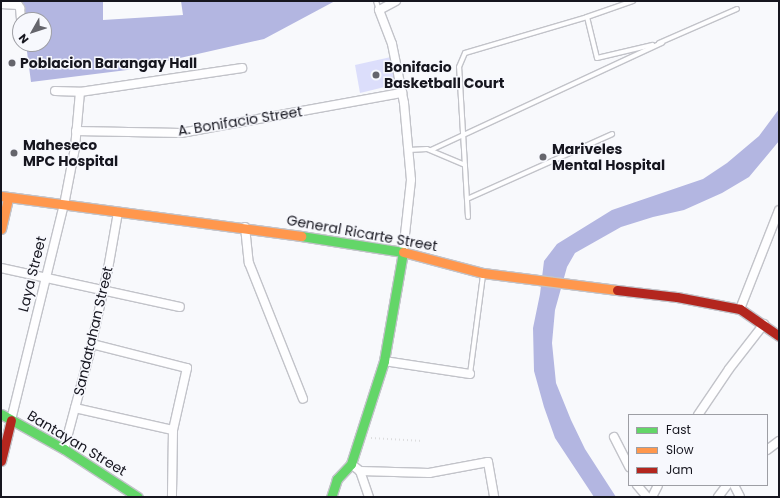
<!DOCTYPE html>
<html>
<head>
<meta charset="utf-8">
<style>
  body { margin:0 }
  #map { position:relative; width:780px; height:498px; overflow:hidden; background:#f8f9fc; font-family:Poppins,sans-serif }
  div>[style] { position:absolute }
  .green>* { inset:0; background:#dcdefb }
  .water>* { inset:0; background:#b3b6e1 }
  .pier>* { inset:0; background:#f8f9fc }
  .path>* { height:2px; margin-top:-1px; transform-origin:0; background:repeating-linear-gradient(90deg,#ddddde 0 1px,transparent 0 4px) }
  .roads { filter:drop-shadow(1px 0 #c2c3c9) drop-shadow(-1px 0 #c2c3c9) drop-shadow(0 1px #c2c3c9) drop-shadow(0 -1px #c2c3c9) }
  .lane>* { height:4px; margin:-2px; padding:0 2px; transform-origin:2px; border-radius:2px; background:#fefeff }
  .street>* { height:8px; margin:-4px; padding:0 4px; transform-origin:4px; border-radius:4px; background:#fefeff }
  .fast>* { height:9px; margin:-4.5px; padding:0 4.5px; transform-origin:4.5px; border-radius:4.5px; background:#63d668 }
  .slow>* { height:9px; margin:-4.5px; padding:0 4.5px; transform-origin:4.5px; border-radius:4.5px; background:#ff974d }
  .jam>* { height:9px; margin:-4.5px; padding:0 4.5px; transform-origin:4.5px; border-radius:4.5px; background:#b3261e }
  .dots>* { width:11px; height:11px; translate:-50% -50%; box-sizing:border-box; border:2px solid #f7f8fd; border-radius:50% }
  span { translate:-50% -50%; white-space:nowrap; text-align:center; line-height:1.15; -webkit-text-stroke:3px #f7f8fd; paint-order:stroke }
  .poi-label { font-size:14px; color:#16161f; font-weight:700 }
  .left { translate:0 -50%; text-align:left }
  .street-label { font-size:14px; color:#16161f }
  .frame { position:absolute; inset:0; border:2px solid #16161f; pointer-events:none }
  .legend { position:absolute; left:628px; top:414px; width:140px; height:72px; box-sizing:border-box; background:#f7f8fd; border:1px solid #9d9ea4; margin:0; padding:5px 7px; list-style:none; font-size:12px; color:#16161f }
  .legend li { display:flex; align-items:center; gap:8px; height:20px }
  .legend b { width:20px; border:1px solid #9d9ea4 }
  .north { position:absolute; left:12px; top:12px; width:40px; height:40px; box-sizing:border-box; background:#f7f8fd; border:1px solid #9d9ea4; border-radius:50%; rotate:231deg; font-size:11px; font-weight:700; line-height:16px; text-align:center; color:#16161f }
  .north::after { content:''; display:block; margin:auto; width:14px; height:18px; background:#65656c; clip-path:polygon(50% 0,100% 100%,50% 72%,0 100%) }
</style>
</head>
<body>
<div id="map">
  <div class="green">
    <div style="clip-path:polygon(391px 57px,397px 84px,360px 93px,355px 65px)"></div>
  </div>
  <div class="water">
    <div style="clip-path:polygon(21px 1px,335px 1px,264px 39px,127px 70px,31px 82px,26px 44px,44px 44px,44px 20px,24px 20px)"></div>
    <div style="clip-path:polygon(779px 109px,779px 141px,749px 177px,722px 193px,684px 210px,653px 217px,621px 227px,575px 253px,567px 267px,555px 310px,552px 343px,556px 383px,571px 420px,585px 449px,616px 497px,594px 497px,555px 438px,544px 407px,534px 371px,533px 328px,540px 294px,544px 261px,557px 244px,612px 210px,703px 179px,727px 163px,759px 136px)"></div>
  </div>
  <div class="pier">
    <div style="clip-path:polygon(21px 1px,181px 1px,183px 15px,103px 20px,103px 2px)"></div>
  </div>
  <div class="path">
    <div style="left:371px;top:438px;width:52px;rotate:3.3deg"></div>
  </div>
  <div class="roads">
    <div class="lane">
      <div style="left:376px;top:1px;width:9px;rotate:72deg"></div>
      <div style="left:587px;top:17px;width:42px;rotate:76.3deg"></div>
      <div style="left:597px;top:58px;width:57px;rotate:-13.3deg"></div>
      <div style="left:659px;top:43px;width:85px;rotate:-23.6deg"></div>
      <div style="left:409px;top:150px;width:18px;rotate:-3deg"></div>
      <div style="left:427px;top:149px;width:41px;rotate:22.8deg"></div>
      <div style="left:431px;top:150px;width:255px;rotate:-24.9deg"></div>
      <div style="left:467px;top:199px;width:159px;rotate:-24.1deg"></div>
      <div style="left:468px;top:217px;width:150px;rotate:-93.4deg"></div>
      <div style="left:459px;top:67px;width:15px;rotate:-67deg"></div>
      <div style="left:465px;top:53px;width:127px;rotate:-16.4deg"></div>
      <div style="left:587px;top:17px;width:49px;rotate:-19.2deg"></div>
      <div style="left:470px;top:374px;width:100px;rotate:-82.5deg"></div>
    </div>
    <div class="street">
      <div style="left:396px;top:1px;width:19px;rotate:152deg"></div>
      <div style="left:379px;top:10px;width:36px;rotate:69deg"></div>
      <div style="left:392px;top:44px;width:60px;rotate:78.5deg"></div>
      <div style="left:404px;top:103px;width:77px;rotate:84.8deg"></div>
      <div style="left:411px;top:180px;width:72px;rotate:96.3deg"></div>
      <div style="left:1px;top:4px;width:17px;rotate:3deg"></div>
      <div style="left:18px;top:5px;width:4px;rotate:56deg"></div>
      <div style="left:20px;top:8px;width:12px;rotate:85deg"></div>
      <div style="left:55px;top:91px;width:25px;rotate:2deg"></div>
      <div style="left:80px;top:92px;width:164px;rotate:-8.4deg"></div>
      <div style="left:76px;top:131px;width:105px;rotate:1.1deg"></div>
      <div style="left:181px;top:133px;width:225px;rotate:-10.3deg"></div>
      <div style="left:245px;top:227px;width:36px;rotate:84deg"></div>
      <div style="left:249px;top:263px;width:146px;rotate:68.3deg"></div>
      <div style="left:1px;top:268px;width:183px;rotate:12.3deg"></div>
      <div style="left:740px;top:309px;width:106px;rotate:-68.5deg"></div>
      <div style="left:92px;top:344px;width:98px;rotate:14.2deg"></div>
      <div style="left:187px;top:368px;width:64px;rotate:102.7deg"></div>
      <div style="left:173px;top:430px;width:67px;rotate:90.9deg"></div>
      <div style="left:384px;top:361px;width:87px;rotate:8.6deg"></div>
      <div style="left:75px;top:408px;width:100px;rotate:12.7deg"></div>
      <div style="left:698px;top:415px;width:55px;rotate:-56deg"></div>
      <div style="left:729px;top:369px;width:57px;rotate:-52.1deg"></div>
      <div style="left:11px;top:420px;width:221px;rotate:-76.2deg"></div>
      <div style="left:64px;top:205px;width:58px;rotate:-79.1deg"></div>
      <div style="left:75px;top:148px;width:56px;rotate:-84.9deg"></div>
      <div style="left:614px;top:437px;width:34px;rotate:63deg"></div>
      <div style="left:64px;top:449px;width:96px;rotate:-75deg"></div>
      <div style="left:89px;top:356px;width:89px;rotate:-77.7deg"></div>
      <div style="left:108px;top:269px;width:58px;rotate:-80deg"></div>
      <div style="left:767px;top:450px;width:15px;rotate:-37deg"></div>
      <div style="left:351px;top:464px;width:11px;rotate:38deg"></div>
      <div style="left:360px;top:471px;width:69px;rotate:1.7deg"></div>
      <div style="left:429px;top:473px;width:60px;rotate:-10.6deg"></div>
      <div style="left:488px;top:462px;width:36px;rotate:80deg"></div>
      <div style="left:360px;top:471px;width:28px;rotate:71deg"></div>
      <div style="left:637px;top:485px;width:16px;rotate:50deg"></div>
      <div style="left:734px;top:485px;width:13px;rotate:63deg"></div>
      <div style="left:652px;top:497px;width:13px;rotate:-63deg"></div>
      <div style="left:718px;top:497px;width:15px;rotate:-53deg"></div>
    </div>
    <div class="fast">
      <div style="left:301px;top:236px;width:103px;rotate:8.9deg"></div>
      <div style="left:403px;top:252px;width:111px;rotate:99.9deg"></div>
      <div style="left:384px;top:361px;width:108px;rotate:107.8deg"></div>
      <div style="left:351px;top:464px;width:21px;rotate:133deg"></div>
      <div style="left:337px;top:479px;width:19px;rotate:108deg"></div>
      <div style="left:1px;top:414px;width:72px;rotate:29.1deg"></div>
      <div style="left:64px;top:449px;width:88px;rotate:33deg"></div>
    </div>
    <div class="slow">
      <div style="left:1px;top:196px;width:303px;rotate:7.6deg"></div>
      <div style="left:1px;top:229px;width:32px;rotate:-77deg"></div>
      <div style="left:403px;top:252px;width:83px;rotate:14.7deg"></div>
      <div style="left:483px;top:273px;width:135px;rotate:7.2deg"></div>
    </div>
    <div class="jam">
      <div style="left:617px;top:290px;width:60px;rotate:6.7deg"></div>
      <div style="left:677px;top:297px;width:64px;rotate:10.8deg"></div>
      <div style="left:740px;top:309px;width:47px;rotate:34.7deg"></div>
      <div style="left:1px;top:461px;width:42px;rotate:-76.3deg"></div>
    </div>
  </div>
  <div class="dots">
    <div style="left:12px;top:63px;background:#65656c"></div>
    <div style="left:376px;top:75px;background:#65656c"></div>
    <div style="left:14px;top:153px;background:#65656c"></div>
    <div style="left:543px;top:157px;background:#65656c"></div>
  </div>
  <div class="poi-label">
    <span class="left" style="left:20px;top:63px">Poblacion Barangay Hall</span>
    <span class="left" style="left:384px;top:75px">Bonifacio<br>Basketball Court</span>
    <span class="left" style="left:23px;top:153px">Maheseco<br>MPC Hospital</span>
    <span class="left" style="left:552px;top:157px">Mariveles<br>Mental Hospital</span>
  </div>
  <div class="street-label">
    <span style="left:240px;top:121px;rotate:-9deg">A. Bonifacio Street</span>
    <span style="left:362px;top:233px;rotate:10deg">General Ricarte Street</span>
    <span style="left:32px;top:274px;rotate:-76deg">Laya Street</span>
    <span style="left:93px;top:331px;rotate:-77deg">Sandatahan Street</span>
    <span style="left:77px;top:443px;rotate:31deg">Bantayan Street</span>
  </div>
  <div class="frame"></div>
  <ul class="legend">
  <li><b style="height:5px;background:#63d668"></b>Fast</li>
  <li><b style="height:5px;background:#ff974d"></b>Slow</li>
  <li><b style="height:5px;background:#b3261e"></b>Jam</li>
  </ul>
  <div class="north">N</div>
</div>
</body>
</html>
